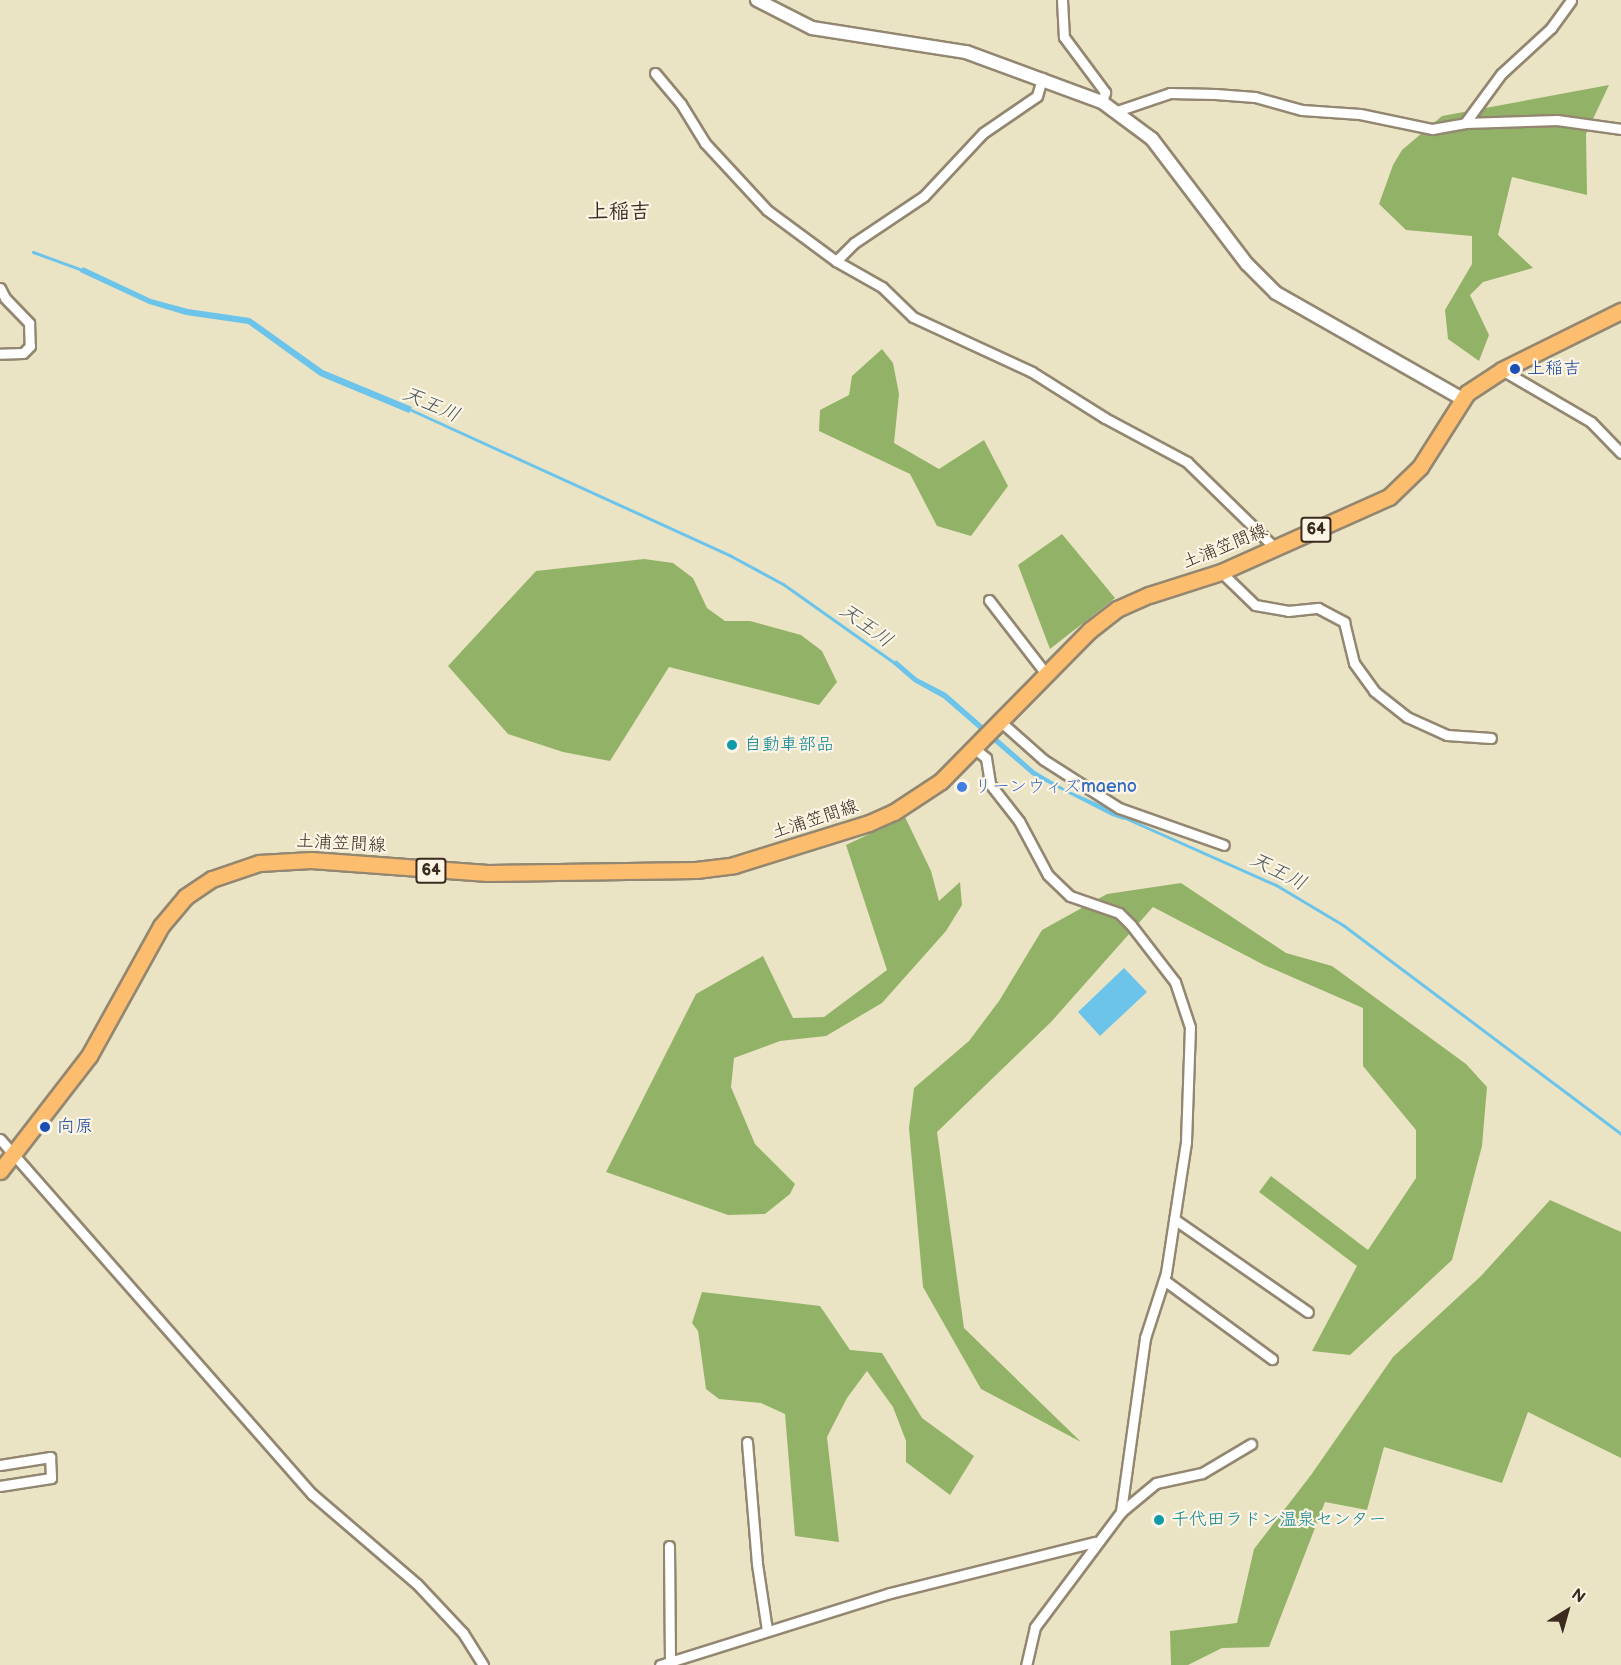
<!DOCTYPE html>
<html>
<head>
<meta charset="utf-8">
<style>
  body { margin:0 }
  #map { position:relative; width:1621px; height:1665px; overflow:hidden; background:#ebe4c4; font-family:"Balsamiq Sans","Klee One",sans-serif }
  div>[style] { position:absolute }
  .forest>* { inset:0; background:#92b367 }
  .water>* { inset:0; background:#6dc4ea }
  .stream>* { height:3px; margin:-1.5px; padding:0 1.5px; transform-origin:1.5px; border-radius:1.5px; background:#6dc4ea }
  .roads { filter:drop-shadow(2px 0 #938771) drop-shadow(-2px 0 #938771) drop-shadow(0 2px #938771) drop-shadow(0 -2px #938771) }
  .minor>* { height:9px; margin:-4.5px; padding:0 4.5px; transform-origin:4.5px; border-radius:4.5px; background:#fff }
  .tertiary>* { height:12px; margin:-6px; padding:0 6px; transform-origin:6px; border-radius:6px; background:#fff }
  .primary>* { height:15px; margin:-7.5px; padding:0 7.5px; transform-origin:7.5px; border-radius:7.5px; background:#fcbd6f }
  .dots>* { width:16px; height:16px; translate:-50% -50%; box-sizing:border-box; border:3px solid #fcf5e5; border-radius:50% }
  span { translate:-50% -50%; white-space:nowrap; text-align:center; line-height:1.15; -webkit-text-stroke:4.5px #fcf5e5; paint-order:stroke }
  .shield-label span { padding:2px 4px; background:#fcf5e5; border:2px solid; border-radius:4px; -webkit-text-stroke-width:0 }
  .shield-label { font-size:16px; color:#3b2a1e; font-weight:700 }
  .transit-label { font-size:18px; color:#164399 }
  .left { translate:0 -50%; text-align:left }
  .street-label { font-size:18px; color:#3b2a1e }
  .culture-label { font-size:18px; color:#0d838f }
  .shop-label { font-size:18px; color:#366cbe }
  .water-label { font-size:20px; color:#4a585b; font-style:italic }
  .quarter-label { font-size:21px; color:#3b2a1e; font-weight:700 }
  .north { position:absolute; left:1537px; top:1581px; width:60px; height:60px; -webkit-text-stroke:4px #fcf5e5; paint-order:stroke; rotate:37deg; font-size:16px; font-weight:700; line-height:24px; text-align:center; color:#3b2a1e }
  .north::after { content:''; display:block; margin:auto; width:21px; height:27px; background:#3b2a1e; clip-path:polygon(50% 0,100% 100%,50% 72%,0 100%) }
</style>
</head>
<body>
<div id="map">
  <div class="forest">
    <div style="clip-path:polygon(1609px 85px,1586px 134px,1587px 195px,1512px 177px,1498px 235px,1533px 268px,1483px 282px,1470px 295px,1489px 335px,1479px 361px,1448px 339px,1445px 310px,1472px 264px,1472px 236px,1406px 230px,1379px 204px,1393px 165px,1402px 150px,1442px 116px)"></div>
    <div style="clip-path:polygon(882px 349px,893px 363px,899px 394px,894px 443px,939px 469px,984px 440px,1008px 486px,971px 536px,937px 526px,910px 474px,819px 431px,820px 410px,849px 395px,852px 376px)"></div>
    <div style="clip-path:polygon(1062px 534px,1115px 598px,1050px 649px,1018px 565px)"></div>
    <div style="clip-path:polygon(644px 559px,673px 563px,693px 578px,707px 608px,725px 621px,750px 621px,801px 635px,822px 651px,837px 682px,819px 705px,669px 667px,610px 761px,563px 752px,508px 734px,448px 666px,536px 571px)"></div>
    <div style="clip-path:polygon(905px 817px,931px 871px,939px 901px,960px 882px,962px 905px,946px 931px,882px 1003px,826px 1036px,780px 1041px,734px 1058px,731px 1087px,755px 1144px,795px 1184px,790px 1194px,765px 1214px,728px 1215px,606px 1172px,696px 994px,763px 956px,793px 1018px,824px 1017px,887px 970px,846px 845px)"></div>
    <div style="clip-path:polygon(1181px 883px,1286px 953px,1332px 966px,1466px 1064px,1487px 1087px,1482px 1146px,1452px 1260px,1350px 1355px,1312px 1351px,1357px 1266px,1259px 1192px,1271px 1176px,1368px 1250px,1416px 1178px,1416px 1130px,1363px 1066px,1363px 1008px,1264px 965px,1153px 907px,1051px 1022px,937px 1132px,964px 1328px,1081px 1442px,981px 1389px,923px 1287px,909px 1128px,914px 1088px,969px 1041px,999px 1001px,1042px 930px,1107px 894px)"></div>
    <div style="clip-path:polygon(1550px 1200px,1621px 1232px,1621px 1458px,1528px 1412px,1502px 1483px,1384px 1447px,1367px 1510px,1325px 1502px,1269px 1647px,1222px 1648px,1188px 1665px,1171px 1665px,1170px 1631px,1237px 1623px,1254px 1549px,1311px 1475px,1393px 1357px,1481px 1276px)"></div>
    <div style="clip-path:polygon(702px 1292px,820px 1306px,850px 1350px,882px 1353px,922px 1418px,974px 1456px,950px 1495px,906px 1462px,906px 1441px,893px 1407px,867px 1371px,847px 1398px,827px 1437px,839px 1542px,795px 1536px,785px 1414px,761px 1403px,719px 1399px,706px 1389px,698px 1331px,692px 1323px)"></div>
  </div>
  <div class="water">
    <div style="clip-path:polygon(83px 267px,151px 299px,188px 309px,250px 318px,323px 370px,412px 407px,409px 413px,320px 376px,248px 324px,186px 315px,149px 304px,80px 272px)"></div>
    <div style="clip-path:polygon(896px 660px,917px 678px,946px 693px,1035px 771px,1067px 790px,1127px 816px,1124px 820px,1112px 816px,1032px 775px,943px 698px,914px 682px,893px 664px)"></div>
    <div style="clip-path:polygon(1124px 968px,1147px 992px,1100px 1036px,1078px 1012px)"></div>
  </div>
  <div class="stream">
    <div style="left:33px;top:252px;width:55px;rotate:20.1deg"></div>
    <div style="left:409px;top:409px;width:354px;rotate:24.5deg"></div>
    <div style="left:731px;top:556px;width:59px;rotate:28.3deg"></div>
    <div style="left:783px;top:584px;width:138px;rotate:35.3deg"></div>
    <div style="left:1123px;top:817px;width:167px;rotate:24deg"></div>
    <div style="left:1276px;top:885px;width:78px;rotate:30.8deg"></div>
    <div style="left:1343px;top:925px;width:348px;rotate:36.9deg"></div>
  </div>
  <div class="roads">
    <div class="minor">
      <div style="left:1062px;top:0;width:37px;rotate:87deg"></div>
      <div style="left:1064px;top:37px;width:69px;rotate:53.3deg"></div>
      <div style="left:1105px;top:92px;width:10px;rotate:107deg"></div>
      <div style="left:655px;top:73px;width:40px;rotate:50deg"></div>
      <div style="left:681px;top:104px;width:46px;rotate:58.4deg"></div>
      <div style="left:705px;top:143px;width:91px;rotate:47.2deg"></div>
      <div style="left:767px;top:210px;width:86px;rotate:36.5deg"></div>
      <div style="left:836px;top:261px;width:53px;rotate:29.5deg"></div>
      <div style="left:882px;top:287px;width:43px;rotate:44.1deg"></div>
      <div style="left:913px;top:317px;width:131px;rotate:24.8deg"></div>
      <div style="left:1032px;top:372px;width:86px;rotate:32.2deg"></div>
      <div style="left:1105px;top:418px;width:93px;rotate:28.2deg"></div>
      <div style="left:1187px;top:462px;width:123px;rotate:44.3deg"></div>
      <div style="left:1117px;top:111px;width:56px;rotate:-18.8deg"></div>
      <div style="left:1170px;top:93px;width:45px;rotate:1.3deg"></div>
      <div style="left:1215px;top:94px;width:40px;rotate:4.3deg"></div>
      <div style="left:1255px;top:97px;width:49px;rotate:15.5deg"></div>
      <div style="left:1302px;top:110px;width:58px;rotate:3.9deg"></div>
      <div style="left:1360px;top:114px;width:74px;rotate:11.8deg"></div>
      <div style="left:1432px;top:129px;width:34px;rotate:-10deg"></div>
      <div style="left:1465px;top:123px;width:92px;rotate:-1.9deg"></div>
      <div style="left:1557px;top:120px;width:65px;rotate:8deg"></div>
      <div style="left:1465px;top:123px;width:61px;rotate:-53.7deg"></div>
      <div style="left:1501px;top:74px;width:68px;rotate:-42.6deg"></div>
      <div style="left:1551px;top:28px;width:34px;rotate:-54deg"></div>
      <div style="left:836px;top:261px;width:25px;rotate:-45deg"></div>
      <div style="left:854px;top:243px;width:84px;rotate:-33.9deg"></div>
      <div style="left:924px;top:196px;width:86px;rotate:-46.9deg"></div>
      <div style="left:983px;top:133px;width:65px;rotate:-34.4deg"></div>
      <div style="left:1037px;top:96px;width:19px;rotate:-74deg"></div>
      <div style="left:0;top:288px;width:11px;rotate:63deg"></div>
      <div style="left:5px;top:298px;width:35px;rotate:46deg"></div>
      <div style="left:29px;top:323px;width:23px;rotate:88deg"></div>
      <div style="left:30px;top:346px;width:10px;rotate:135deg"></div>
      <div style="left:23px;top:353px;width:23px;rotate:178deg"></div>
      <div style="left:1502px;top:370px;width:103px;rotate:30.3deg"></div>
      <div style="left:1591px;top:422px;width:43px;rotate:45.9deg"></div>
      <div style="left:1221px;top:572px;width:47px;rotate:44.1deg"></div>
      <div style="left:1255px;top:605px;width:34px;rotate:10deg"></div>
      <div style="left:1288px;top:611px;width:30px;rotate:-6deg"></div>
      <div style="left:1318px;top:608px;width:30px;rotate:28deg"></div>
      <div style="left:1344px;top:622px;width:42px;rotate:76.3deg"></div>
      <div style="left:1354px;top:663px;width:34px;rotate:54deg"></div>
      <div style="left:1374px;top:691px;width:42px;rotate:38.2deg"></div>
      <div style="left:1407px;top:717px;width:44px;rotate:24.2deg"></div>
      <div style="left:1447px;top:735px;width:44px;rotate:3.9deg"></div>
      <div style="left:989px;top:600px;width:95px;rotate:52.3deg"></div>
      <div style="left:1001px;top:722px;width:57px;rotate:41.5deg"></div>
      <div style="left:1044px;top:760px;width:89px;rotate:32.6deg"></div>
      <div style="left:1119px;top:808px;width:111px;rotate:19.4deg"></div>
      <div style="left:975px;top:749px;width:14px;rotate:39deg"></div>
      <div style="left:986px;top:758px;width:26px;rotate:81deg"></div>
      <div style="left:990px;top:784px;width:47px;rotate:51.9deg"></div>
      <div style="left:1019px;top:821px;width:61px;rotate:61.8deg"></div>
      <div style="left:1048px;top:875px;width:30px;rotate:44deg"></div>
      <div style="left:1070px;top:896px;width:52px;rotate:19.1deg"></div>
      <div style="left:1119px;top:913px;width:17px;rotate:45deg"></div>
      <div style="left:1131px;top:925px;width:72px;rotate:52.3deg"></div>
      <div style="left:1175px;top:982px;width:47px;rotate:71.6deg"></div>
      <div style="left:1190px;top:1027px;width:115px;rotate:92deg"></div>
      <div style="left:1186px;top:1142px;width:133px;rotate:98.7deg"></div>
      <div style="left:1166px;top:1273px;width:68px;rotate:107.9deg"></div>
      <div style="left:1145px;top:1338px;width:176px;rotate:97.9deg"></div>
      <div style="left:1121px;top:1512px;width:144px;rotate:126.8deg"></div>
      <div style="left:1035px;top:1627px;width:39px;rotate:103deg"></div>
      <div style="left:0;top:1139px;width:473px;rotate:48.7deg"></div>
      <div style="left:312px;top:1494px;width:138px;rotate:40.6deg"></div>
      <div style="left:417px;top:1584px;width:67px;rotate:46.8deg"></div>
      <div style="left:463px;top:1633px;width:38px;rotate:58deg"></div>
      <div style="left:1174px;top:1219px;width:163px;rotate:34.8deg"></div>
      <div style="left:1164px;top:1280px;width:134px;rotate:36.2deg"></div>
      <div style="left:747px;top:1442px;width:122px;rotate:85.3deg"></div>
      <div style="left:757px;top:1564px;width:67px;rotate:81.4deg"></div>
      <div style="left:0;top:1465px;width:51px;rotate:-9.1deg"></div>
      <div style="left:50px;top:1457px;width:21px;rotate:87deg"></div>
      <div style="left:51px;top:1478px;width:52px;rotate:171.1deg"></div>
      <div style="left:1121px;top:1512px;width:45px;rotate:-39.6deg"></div>
      <div style="left:1156px;top:1483px;width:47px;rotate:-12.3deg"></div>
      <div style="left:1202px;top:1473px;width:57px;rotate:-30.6deg"></div>
      <div style="left:669px;top:1546px;width:114px;rotate:89.5deg"></div>
      <div style="left:660px;top:1665px;width:241px;rotate:-17.4deg"></div>
      <div style="left:890px;top:1593px;width:211px;rotate:-14deg"></div>
    </div>
    <div class="tertiary">
      <div style="left:757px;top:0;width:62px;rotate:27deg"></div>
      <div style="left:812px;top:28px;width:156px;rotate:8.9deg"></div>
      <div style="left:966px;top:52px;width:145px;rotate:20.2deg"></div>
      <div style="left:1102px;top:102px;width:62px;rotate:36.5deg"></div>
      <div style="left:1152px;top:139px;width:157px;rotate:52.8deg"></div>
      <div style="left:1247px;top:264px;width:41px;rotate:45deg"></div>
      <div style="left:1276px;top:293px;width:213px;rotate:29.6deg"></div>
    </div>
    <div class="primary">
      <div style="left:0;top:1171px;width:145px;rotate:-52.3deg"></div>
      <div style="left:89px;top:1056px;width:149px;rotate:-61deg"></div>
      <div style="left:161px;top:926px;width:38px;rotate:-50deg"></div>
      <div style="left:185px;top:897px;width:32px;rotate:-34deg"></div>
      <div style="left:212px;top:879px;width:50px;rotate:-18.8deg"></div>
      <div style="left:259px;top:863px;width:52px;rotate:-3.3deg"></div>
      <div style="left:311px;top:860px;width:177px;rotate:4.2deg"></div>
      <div style="left:488px;top:873px;width:208px;rotate:-0.8deg"></div>
      <div style="left:696px;top:870px;width:38px;rotate:-7deg"></div>
      <div style="left:734px;top:865px;width:141px;rotate:-17.3deg"></div>
      <div style="left:869px;top:823px;width:27px;rotate:-24deg"></div>
      <div style="left:894px;top:812px;width:56px;rotate:-33.4deg"></div>
      <div style="left:941px;top:781px;width:212px;rotate:-45.4deg"></div>
      <div style="left:1090px;top:630px;width:34px;rotate:-38deg"></div>
      <div style="left:1117px;top:609px;width:35px;rotate:-24deg"></div>
      <div style="left:1149px;top:595px;width:76px;rotate:-17.7deg"></div>
      <div style="left:1221px;top:572px;width:184px;rotate:-24.1deg"></div>
      <div style="left:1389px;top:497px;width:43px;rotate:-44.1deg"></div>
      <div style="left:1420px;top:467px;width:88px;rotate:-57.6deg"></div>
      <div style="left:1467px;top:393px;width:42px;rotate:-33.3deg"></div>
      <div style="left:1502px;top:370px;width:133px;rotate:-26.4deg"></div>
    </div>
  </div>
  <div class="dots">
    <div style="left:1515px;top:369px;background:#1a4fb4"></div>
    <div style="left:732px;top:745px;background:#0f9aa8"></div>
    <div style="left:962px;top:787px;background:#3f7fe0"></div>
    <div style="left:45px;top:1127px;background:#1a4fb4"></div>
    <div style="left:1159px;top:1520px;background:#0f9aa8"></div>
  </div>
  <div class="shield-label">
    <span style="left:1316px;top:530px">64</span>
    <span style="left:431px;top:871px">64</span>
  </div>
  <div class="transit-label">
    <span class="left" style="left:1527px;top:369px">上稲吉</span>
    <span class="left" style="left:57px;top:1127px">向原</span>
  </div>
  <div class="street-label">
    <span style="left:1225px;top:547px;rotate:-22deg">土浦笠間線</span>
    <span style="left:815px;top:820px;rotate:-18deg">土浦笠間線</span>
    <span style="left:341px;top:844px;rotate:3deg">土浦笠間線</span>
  </div>
  <div class="culture-label">
    <span class="left" style="left:744px;top:745px">自動車部品</span>
    <span class="left" style="left:1171px;top:1520px">千代田ラドン温泉センター</span>
  </div>
  <div class="shop-label">
    <span class="left" style="left:974px;top:787px">リーンウィズmaeno</span>
  </div>
  <div class="water-label">
    <span style="left:431px;top:405px;rotate:24deg">天王川</span>
    <span style="left:866px;top:626px;rotate:36deg">天王川</span>
    <span style="left:1278px;top:872px;rotate:27deg">天王川</span>
  </div>
  <div class="quarter-label">
    <span style="left:619px;top:212px">上稲吉</span>
  </div>
  <div class="north">N</div>
</div>
</body>
</html>
